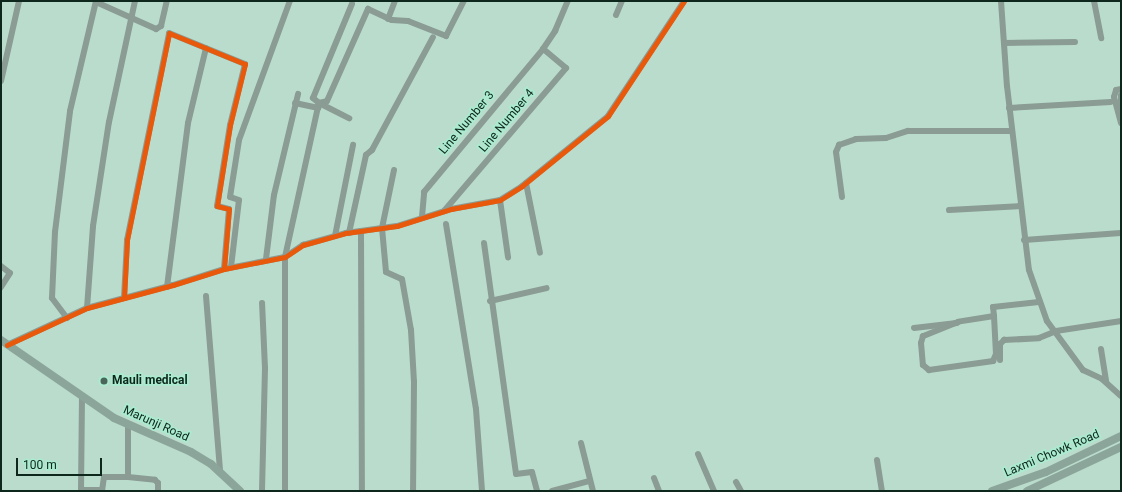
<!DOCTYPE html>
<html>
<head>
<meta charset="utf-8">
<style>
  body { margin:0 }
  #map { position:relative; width:1122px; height:492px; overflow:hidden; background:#badccd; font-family:Roboto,sans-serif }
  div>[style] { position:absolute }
  .street>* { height:6px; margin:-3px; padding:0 3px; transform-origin:3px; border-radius:3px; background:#8a9c94 }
  .secondary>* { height:8px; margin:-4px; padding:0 4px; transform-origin:4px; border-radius:4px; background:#8ca59a }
  .cycleway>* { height:5px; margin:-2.5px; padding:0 2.5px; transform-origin:2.5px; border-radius:2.5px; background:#e8590c }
  .dots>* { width:11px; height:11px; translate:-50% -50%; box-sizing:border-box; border:2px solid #abebcf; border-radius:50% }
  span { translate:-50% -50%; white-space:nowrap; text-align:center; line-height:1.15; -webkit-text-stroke:3.5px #abebcf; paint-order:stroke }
  .street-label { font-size:12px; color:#0d271d }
  .poi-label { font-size:12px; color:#0d271d; font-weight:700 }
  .left { translate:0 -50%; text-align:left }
  .frame { position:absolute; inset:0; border:2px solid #0d271d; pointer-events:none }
  .scale { position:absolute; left:16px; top:458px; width:86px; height:18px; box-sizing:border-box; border:2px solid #0d271d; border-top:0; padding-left:5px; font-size:12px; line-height:14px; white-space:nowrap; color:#0d271d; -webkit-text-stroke:3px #abebcf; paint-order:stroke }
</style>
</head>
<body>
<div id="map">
  <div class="street">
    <div style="left:1001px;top:1px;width:85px;rotate:86deg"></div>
    <div style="left:1007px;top:86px;width:185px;rotate:83.2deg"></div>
    <div style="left:1029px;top:270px;width:54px;rotate:70.6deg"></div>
    <div style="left:1047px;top:321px;width:61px;rotate:53.7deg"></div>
    <div style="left:1083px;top:370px;width:21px;rotate:25deg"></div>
    <div style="left:1102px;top:379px;width:25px;rotate:42deg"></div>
    <div style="left:1094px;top:1px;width:38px;rotate:79deg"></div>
    <div style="left:96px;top:2px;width:66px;rotate:24.2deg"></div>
    <div style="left:156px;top:29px;width:6px;rotate:-31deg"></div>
    <div style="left:161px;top:26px;width:26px;rotate:-77deg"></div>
    <div style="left:616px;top:15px;width:15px;rotate:-67deg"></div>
    <div style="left:388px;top:19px;width:19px;rotate:-69deg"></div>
    <div style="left:1004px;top:43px;width:71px;rotate:-0.8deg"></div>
    <div style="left:1px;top:81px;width:82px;rotate:-77.3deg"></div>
    <div style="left:1121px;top:89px;width:5px;rotate:169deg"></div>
    <div style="left:1116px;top:90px;width:7px;rotate:106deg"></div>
    <div style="left:1114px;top:97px;width:27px;rotate:75deg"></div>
    <div style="left:1121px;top:95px;width:12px;rotate:90deg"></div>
    <div style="left:295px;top:103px;width:24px;rotate:12deg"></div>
    <div style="left:319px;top:103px;width:8px;rotate:-14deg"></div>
    <div style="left:327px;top:101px;width:101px;rotate:-66deg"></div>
    <div style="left:368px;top:9px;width:26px;rotate:25deg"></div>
    <div style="left:392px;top:20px;width:16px;rotate:4deg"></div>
    <div style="left:408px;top:21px;width:41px;rotate:21.5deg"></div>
    <div style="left:446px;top:36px;width:39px;rotate:-63deg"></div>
    <div style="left:319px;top:103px;width:34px;rotate:27deg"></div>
    <div style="left:1009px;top:108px;width:102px;rotate:-3.4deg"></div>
    <div style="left:394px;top:170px;width:59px;rotate:101.7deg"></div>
    <div style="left:382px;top:228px;width:44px;rotate:84.8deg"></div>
    <div style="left:386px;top:272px;width:17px;rotate:24deg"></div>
    <div style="left:402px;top:279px;width:52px;rotate:80deg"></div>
    <div style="left:411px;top:330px;width:52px;rotate:86.7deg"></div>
    <div style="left:414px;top:382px;width:109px;rotate:90.5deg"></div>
    <div style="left:526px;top:183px;width:71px;rotate:78.7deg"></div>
    <div style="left:842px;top:197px;width:45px;rotate:-97.6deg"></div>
    <div style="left:836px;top:152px;width:8px;rotate:-67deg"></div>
    <div style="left:839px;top:145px;width:18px;rotate:-19deg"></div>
    <div style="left:856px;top:139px;width:30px;rotate:-2deg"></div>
    <div style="left:886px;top:138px;width:23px;rotate:-18deg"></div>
    <div style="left:908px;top:131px;width:104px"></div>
    <div style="left:500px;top:200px;width:58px;rotate:82deg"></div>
    <div style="left:949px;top:210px;width:71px;rotate:-3.2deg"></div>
    <div style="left:444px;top:211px;width:188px;rotate:-49.5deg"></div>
    <div style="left:566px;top:68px;width:30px;rotate:-140deg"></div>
    <div style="left:422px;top:217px;width:25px;rotate:-85deg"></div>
    <div style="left:424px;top:192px;width:186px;rotate:-50.2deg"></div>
    <div style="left:543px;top:49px;width:22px;rotate:-56deg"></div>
    <div style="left:555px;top:31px;width:33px;rotate:-67deg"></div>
    <div style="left:446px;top:224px;width:187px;rotate:80.8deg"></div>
    <div style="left:476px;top:409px;width:82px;rotate:85.8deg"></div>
    <div style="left:361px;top:231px;width:260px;rotate:89.8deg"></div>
    <div style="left:349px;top:233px;width:80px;rotate:-77.7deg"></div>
    <div style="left:366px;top:155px;width:8px;rotate:-40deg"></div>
    <div style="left:372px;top:150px;width:128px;rotate:-61.6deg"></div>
    <div style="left:335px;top:236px;width:93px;rotate:-78.8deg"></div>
    <div style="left:1024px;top:240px;width:97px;rotate:-4.1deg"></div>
    <div style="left:484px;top:243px;width:233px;rotate:82.1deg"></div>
    <div style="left:516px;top:474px;width:16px;rotate:-7deg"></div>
    <div style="left:532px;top:472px;width:20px;rotate:75deg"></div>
    <div style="left:266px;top:259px;width:64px;rotate:-82.9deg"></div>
    <div style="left:274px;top:195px;width:104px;rotate:-76.6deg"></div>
    <div style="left:1px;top:266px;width:11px;rotate:38deg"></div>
    <div style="left:10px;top:273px;width:17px;rotate:123deg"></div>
    <div style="left:231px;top:267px;width:67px;rotate:-83.2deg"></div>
    <div style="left:239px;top:200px;width:9px;rotate:-162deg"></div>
    <div style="left:230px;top:197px;width:58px;rotate:-81deg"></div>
    <div style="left:239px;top:140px;width:148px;rotate:-69.9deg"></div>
    <div style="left:167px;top:287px;width:165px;rotate:-82.7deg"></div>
    <div style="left:188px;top:123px;width:77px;rotate:-76.5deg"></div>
    <div style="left:206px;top:296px;width:176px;rotate:85.4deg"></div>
    <div style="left:124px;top:298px;width:58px;rotate:-87deg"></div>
    <div style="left:127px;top:240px;width:211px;rotate:-78.5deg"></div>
    <div style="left:169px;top:33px;width:82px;rotate:22.2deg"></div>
    <div style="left:245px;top:64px;width:63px;rotate:103.8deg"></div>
    <div style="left:230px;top:125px;width:82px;rotate:99.1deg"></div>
    <div style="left:217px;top:206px;width:12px;rotate:14deg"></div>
    <div style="left:229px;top:209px;width:60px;rotate:94.8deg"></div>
    <div style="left:490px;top:301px;width:58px;rotate:-12.8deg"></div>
    <div style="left:87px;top:308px;width:82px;rotate:-85.8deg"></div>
    <div style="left:93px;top:226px;width:105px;rotate:-81.3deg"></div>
    <div style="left:109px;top:122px;width:124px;rotate:-77.9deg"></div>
    <div style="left:994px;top:316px;width:36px;rotate:171deg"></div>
    <div style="left:958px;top:322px;width:38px;rotate:158deg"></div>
    <div style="left:923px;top:336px;width:7px;rotate:106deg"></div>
    <div style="left:921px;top:343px;width:22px;rotate:85deg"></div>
    <div style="left:923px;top:365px;width:8px;rotate:40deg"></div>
    <div style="left:929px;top:370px;width:65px;rotate:-8deg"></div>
    <div style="left:993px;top:361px;width:8px;rotate:-67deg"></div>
    <div style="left:996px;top:354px;width:38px;rotate:-93deg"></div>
    <div style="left:994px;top:316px;width:9px;rotate:-96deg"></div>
    <div style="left:993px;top:307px;width:46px;rotate:-6.2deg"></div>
    <div style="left:67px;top:318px;width:25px;rotate:-127deg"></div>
    <div style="left:52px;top:298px;width:66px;rotate:-87.4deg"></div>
    <div style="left:55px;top:232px;width:122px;rotate:-82.9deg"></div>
    <div style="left:70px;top:111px;width:113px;rotate:-76.7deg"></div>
    <div style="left:914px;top:328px;width:43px;rotate:-6.6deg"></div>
    <div style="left:7px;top:345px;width:88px;rotate:-24.8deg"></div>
    <div style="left:87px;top:308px;width:89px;rotate:-15deg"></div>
    <div style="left:173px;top:285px;width:53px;rotate:-17.4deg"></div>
    <div style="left:224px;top:269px;width:62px;rotate:-11.1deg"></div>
    <div style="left:285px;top:257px;width:22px;rotate:-34deg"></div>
    <div style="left:303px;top:245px;width:45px;rotate:-15.6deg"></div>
    <div style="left:346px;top:233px;width:51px;rotate:-7.8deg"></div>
    <div style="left:397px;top:226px;width:57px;rotate:-17.5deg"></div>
    <div style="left:451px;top:209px;width:50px;rotate:-10.4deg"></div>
    <div style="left:500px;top:200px;width:26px;rotate:-32deg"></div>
    <div style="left:522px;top:186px;width:111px;rotate:-39.1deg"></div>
    <div style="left:608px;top:116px;width:138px;rotate:-56.5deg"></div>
    <div style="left:1101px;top:349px;width:33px;rotate:81deg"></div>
    <div style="left:1000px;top:360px;width:16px;rotate:-90deg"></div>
    <div style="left:1000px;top:344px;width:6px;rotate:-45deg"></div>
    <div style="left:1004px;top:340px;width:35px;rotate:-3deg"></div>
    <div style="left:1039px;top:338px;width:18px;rotate:-22deg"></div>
    <div style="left:1056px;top:331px;width:66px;rotate:-8.7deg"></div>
    <div style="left:581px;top:443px;width:49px;rotate:76deg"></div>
    <div style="left:698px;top:454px;width:40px;rotate:66.6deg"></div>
    <div style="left:877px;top:460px;width:31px;rotate:81deg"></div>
    <div style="left:128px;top:477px;width:27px;rotate:6deg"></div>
    <div style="left:155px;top:480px;width:4px;rotate:45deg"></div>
    <div style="left:158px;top:483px;width:8px;rotate:90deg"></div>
    <div style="left:654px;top:478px;width:14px;rotate:69deg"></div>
    <div style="left:736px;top:482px;width:10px;rotate:61deg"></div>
    <div style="left:81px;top:490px;width:21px"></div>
    <div style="left:81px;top:491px;width:95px;rotate:-89.4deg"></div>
    <div style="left:102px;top:491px;width:14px;rotate:-82deg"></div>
    <div style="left:104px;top:477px;width:24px"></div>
    <div style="left:128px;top:477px;width:51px;rotate:-90deg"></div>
    <div style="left:262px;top:491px;width:123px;rotate:-88.6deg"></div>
    <div style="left:265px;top:368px;width:65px;rotate:-92.6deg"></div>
    <div style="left:285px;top:491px;width:234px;rotate:-90deg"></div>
    <div style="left:285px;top:257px;width:158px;rotate:-77.6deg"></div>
    <div style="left:319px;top:103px;width:8px;rotate:-140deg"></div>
    <div style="left:313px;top:98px;width:102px;rotate:-67.5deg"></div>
    <div style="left:552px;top:491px;width:39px;rotate:-15deg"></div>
  </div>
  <div class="secondary">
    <div style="left:1px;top:340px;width:137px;rotate:34.6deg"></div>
    <div style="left:114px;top:418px;width:84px;rotate:23.8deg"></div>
    <div style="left:191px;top:452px;width:23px;rotate:31deg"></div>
    <div style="left:211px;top:464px;width:40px;rotate:43deg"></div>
    <div style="left:992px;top:491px;width:57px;rotate:-19.4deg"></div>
    <div style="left:1046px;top:472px;width:83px;rotate:-25.6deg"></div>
    <div style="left:1027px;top:491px;width:104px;rotate:-25.1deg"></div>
  </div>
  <div class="cycleway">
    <div style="left:124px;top:298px;width:58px;rotate:-87deg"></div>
    <div style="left:127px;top:240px;width:211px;rotate:-78.5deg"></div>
    <div style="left:169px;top:33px;width:82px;rotate:22.2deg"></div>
    <div style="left:245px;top:64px;width:63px;rotate:103.8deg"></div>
    <div style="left:230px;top:125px;width:82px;rotate:99.1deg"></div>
    <div style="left:217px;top:206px;width:12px;rotate:14deg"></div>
    <div style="left:229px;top:209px;width:60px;rotate:94.8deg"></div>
    <div style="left:7px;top:345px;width:88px;rotate:-24.8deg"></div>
    <div style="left:87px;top:308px;width:89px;rotate:-15deg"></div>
    <div style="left:173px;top:285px;width:53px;rotate:-17.4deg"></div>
    <div style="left:224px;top:269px;width:62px;rotate:-11.1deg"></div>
    <div style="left:285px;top:257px;width:22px;rotate:-34deg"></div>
    <div style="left:303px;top:245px;width:45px;rotate:-15.6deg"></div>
    <div style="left:346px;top:233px;width:51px;rotate:-7.8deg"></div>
    <div style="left:397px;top:226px;width:57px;rotate:-17.5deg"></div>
    <div style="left:451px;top:209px;width:50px;rotate:-10.4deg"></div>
    <div style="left:500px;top:200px;width:26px;rotate:-32deg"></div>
    <div style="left:522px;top:186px;width:111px;rotate:-39.1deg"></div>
    <div style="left:608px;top:116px;width:138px;rotate:-56.5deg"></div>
  </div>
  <div class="dots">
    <div style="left:104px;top:381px;background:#4a665b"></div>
  </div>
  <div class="street-label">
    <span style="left:507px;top:121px;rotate:-50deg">Line Number 4</span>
    <span style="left:467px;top:123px;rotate:-50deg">Line Number 3</span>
    <span style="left:156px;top:424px;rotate:24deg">Marunji Road</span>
    <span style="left:1052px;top:454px;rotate:-23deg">Laxmi Chowk Road</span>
  </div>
  <div class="poi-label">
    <span class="left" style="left:112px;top:381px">Mauli medical</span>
  </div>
  <div class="frame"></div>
  <div class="scale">100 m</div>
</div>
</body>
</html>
